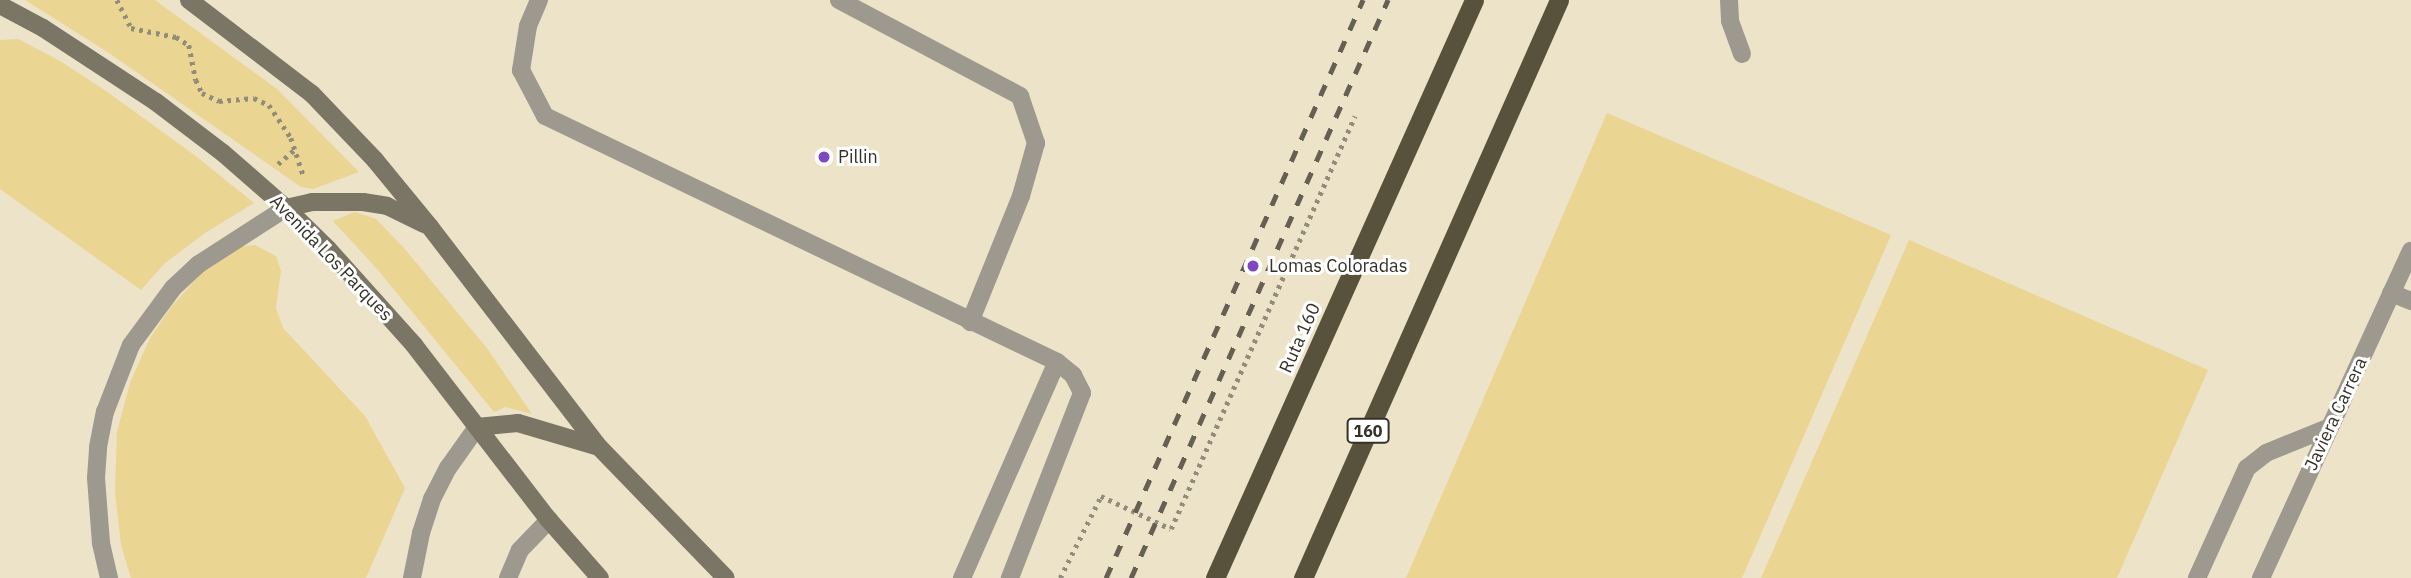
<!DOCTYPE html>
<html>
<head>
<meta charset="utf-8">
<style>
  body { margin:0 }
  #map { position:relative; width:2411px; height:578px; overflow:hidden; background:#ece3c9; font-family:"IBM Plex Sans",sans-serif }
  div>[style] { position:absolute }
  .green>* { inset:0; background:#ead592 }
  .path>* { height:4.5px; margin-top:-2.25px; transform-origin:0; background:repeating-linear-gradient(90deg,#928c7a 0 3.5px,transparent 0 8.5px) }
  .service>* { height:18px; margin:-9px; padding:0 9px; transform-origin:9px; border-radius:9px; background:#9d998e }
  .minor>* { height:18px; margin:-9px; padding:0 9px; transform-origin:9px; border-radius:9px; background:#9d998e }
  .tertiary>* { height:18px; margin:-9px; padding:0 9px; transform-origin:9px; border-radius:9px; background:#9d998e }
  .secondary>* { height:18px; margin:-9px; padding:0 9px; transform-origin:9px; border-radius:9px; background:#7b7565 }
  .trunk>* { height:19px; margin:-9.5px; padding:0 9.5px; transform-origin:9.5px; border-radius:9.5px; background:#58523c }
  .rail>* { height:5px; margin-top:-2.5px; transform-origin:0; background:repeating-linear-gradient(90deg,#656052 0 12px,transparent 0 24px) }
  .dots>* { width:19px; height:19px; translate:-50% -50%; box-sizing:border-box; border:4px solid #fff; border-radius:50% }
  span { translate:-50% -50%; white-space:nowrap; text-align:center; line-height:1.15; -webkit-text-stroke:6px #fff; paint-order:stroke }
  .shield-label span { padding:2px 5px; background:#fff; border:2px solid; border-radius:5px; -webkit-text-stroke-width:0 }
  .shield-label { font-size:16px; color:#343127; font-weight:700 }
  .poi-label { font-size:18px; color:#343127 }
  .left { translate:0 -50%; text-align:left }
  .street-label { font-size:18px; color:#343127 }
</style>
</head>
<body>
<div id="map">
  <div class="green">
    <div style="clip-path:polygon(25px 0,155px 0,277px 89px,359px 172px,313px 189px,301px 187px,109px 53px)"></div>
    <div style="clip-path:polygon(18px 39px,60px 61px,106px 91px,193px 154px,254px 203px,205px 233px,164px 264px,141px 290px,0 189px,0 40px)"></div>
    <div style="clip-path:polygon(1607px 113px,1891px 235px,1742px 578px,1406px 578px)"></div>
    <div style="clip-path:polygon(355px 212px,376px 219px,404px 248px,486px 347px,532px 414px,506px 407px,494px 412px,378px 270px,333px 221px)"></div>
    <div style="clip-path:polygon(1909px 240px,2208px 370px,2117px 578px,1761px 578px)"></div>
    <div style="clip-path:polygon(255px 245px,276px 256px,281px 271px,276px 308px,283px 328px,365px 416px,405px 488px,366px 578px,131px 578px,121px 545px,115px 492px,117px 432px,130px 383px,150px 338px,172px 306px,205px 269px,234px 247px)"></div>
  </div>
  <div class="path">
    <div style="left:117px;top:0;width:31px;rotate:63deg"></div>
    <div style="left:131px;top:28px;width:46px;rotate:11.3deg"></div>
    <div style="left:176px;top:37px;width:15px;rotate:32deg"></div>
    <div style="left:189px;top:45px;width:36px;rotate:79deg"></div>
    <div style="left:196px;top:80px;width:14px;rotate:65deg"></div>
    <div style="left:202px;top:93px;width:19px;rotate:25deg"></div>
    <div style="left:219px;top:101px;width:35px;rotate:-5deg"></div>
    <div style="left:254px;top:98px;width:17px;rotate:25deg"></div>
    <div style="left:269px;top:105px;width:40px;rotate:56deg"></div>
    <div style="left:291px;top:138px;width:41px;rotate:71.6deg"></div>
    <div style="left:278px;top:164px;width:23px;rotate:-41deg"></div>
    <div style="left:1060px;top:578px;width:92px;rotate:-63.4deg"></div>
    <div style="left:1101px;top:496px;width:77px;rotate:25.2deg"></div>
    <div style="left:1171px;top:529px;width:452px;rotate:-66deg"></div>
  </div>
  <div class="service">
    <div style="left:539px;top:0;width:28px;rotate:113deg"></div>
    <div style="left:528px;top:26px;width:45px;rotate:99deg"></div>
    <div style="left:521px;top:70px;width:52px;rotate:62.4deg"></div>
    <div style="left:545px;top:116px;width:568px;rotate:25.66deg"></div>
    <div style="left:1057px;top:362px;width:21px;rotate:39deg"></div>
    <div style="left:1073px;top:375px;width:20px;rotate:63deg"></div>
    <div style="left:1082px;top:393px;width:199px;rotate:111.3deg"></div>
    <div style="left:839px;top:0;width:205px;rotate:27.9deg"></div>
    <div style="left:1020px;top:96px;width:50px;rotate:71.2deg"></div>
    <div style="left:1036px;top:143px;width:55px;rotate:105.8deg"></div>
    <div style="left:1021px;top:196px;width:136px;rotate:112deg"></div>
    <div style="left:1729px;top:0;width:21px;rotate:87deg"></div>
    <div style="left:1730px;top:21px;width:35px;rotate:70deg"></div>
    <div style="left:412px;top:578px;width:46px;rotate:-78.7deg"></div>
    <div style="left:421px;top:533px;width:36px;rotate:-72deg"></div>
    <div style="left:432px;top:499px;width:35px;rotate:-63deg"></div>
    <div style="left:448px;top:468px;width:50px;rotate:-54.7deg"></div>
    <div style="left:508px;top:578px;width:30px;rotate:-67deg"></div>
    <div style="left:520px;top:550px;width:42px;rotate:-46deg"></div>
    <div style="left:962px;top:578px;width:236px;rotate:-66.3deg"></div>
    <div style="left:2197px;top:578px;width:121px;rotate:-65.6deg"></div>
    <div style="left:2247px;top:468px;width:24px;rotate:-38deg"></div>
    <div style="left:2266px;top:453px;width:69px;rotate:-22.1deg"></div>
  </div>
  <div class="minor">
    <div style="left:2391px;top:293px;width:22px;rotate:22deg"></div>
    <div style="left:109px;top:578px;width:36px;rotate:-103deg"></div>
    <div style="left:101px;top:543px;width:65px;rotate:-94.4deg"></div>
    <div style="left:96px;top:478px;width:31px;rotate:-86deg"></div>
    <div style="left:98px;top:447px;width:36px;rotate:-79deg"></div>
    <div style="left:105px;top:412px;width:72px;rotate:-68.8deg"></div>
    <div style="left:131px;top:345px;width:71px;rotate:-53.6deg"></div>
    <div style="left:173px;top:288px;width:35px;rotate:-43deg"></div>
    <div style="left:199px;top:264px;width:103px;rotate:-32.8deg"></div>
  </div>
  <div class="tertiary">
    <div style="left:2261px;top:578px;width:360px;rotate:-65.4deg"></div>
  </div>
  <div class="secondary">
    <div style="left:189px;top:0;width:155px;rotate:37.4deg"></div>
    <div style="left:312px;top:94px;width:91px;rotate:46.3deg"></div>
    <div style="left:375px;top:160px;width:87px;rotate:50.6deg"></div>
    <div style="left:430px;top:227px;width:277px;rotate:52.5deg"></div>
    <div style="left:599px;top:447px;width:182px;rotate:45.9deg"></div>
    <div style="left:0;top:5px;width:49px;rotate:28.1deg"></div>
    <div style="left:43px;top:28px;width:135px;rotate:33.2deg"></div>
    <div style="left:156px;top:102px;width:84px;rotate:37.3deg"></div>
    <div style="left:223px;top:153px;width:84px;rotate:41.1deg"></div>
    <div style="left:286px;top:208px;width:59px;rotate:44.3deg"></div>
    <div style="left:328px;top:249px;width:129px;rotate:48.1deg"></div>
    <div style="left:414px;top:345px;width:221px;rotate:52.4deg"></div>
    <div style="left:549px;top:520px;width:77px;rotate:48.7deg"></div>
    <div style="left:286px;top:208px;width:27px;rotate:-13deg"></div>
    <div style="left:312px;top:202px;width:51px"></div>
    <div style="left:363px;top:202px;width:24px;rotate:9deg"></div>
    <div style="left:387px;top:206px;width:41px;rotate:25.9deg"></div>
    <div style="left:477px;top:427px;width:41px;rotate:-5.6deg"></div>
    <div style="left:518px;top:423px;width:84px;rotate:16.5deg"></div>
  </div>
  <div class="trunk">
    <div style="left:1215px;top:578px;width:633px;rotate:-65.86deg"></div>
    <div style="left:1303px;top:578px;width:632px;rotate:-66.11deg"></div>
  </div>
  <div class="rail">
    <div style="left:1106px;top:578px;width:633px;rotate:-66.03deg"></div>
    <div style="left:1131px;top:578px;width:633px;rotate:-66.03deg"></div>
  </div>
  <div class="dots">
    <div style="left:824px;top:157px;background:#7d48c0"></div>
    <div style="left:1253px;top:266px;background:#7d48c0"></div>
  </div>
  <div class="shield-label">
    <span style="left:1368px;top:431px">160</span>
  </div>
  <div class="poi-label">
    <span class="left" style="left:838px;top:157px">Pillin</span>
    <span class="left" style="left:1269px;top:266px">Lomas Coloradas</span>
  </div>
  <div class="street-label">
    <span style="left:331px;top:258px;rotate:46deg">Avenida Los Parques</span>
    <span style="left:1300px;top:338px;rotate:-66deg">Ruta 160</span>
    <span style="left:2336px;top:414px;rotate:-65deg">Javiera Carrera</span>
  </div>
</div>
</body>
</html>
